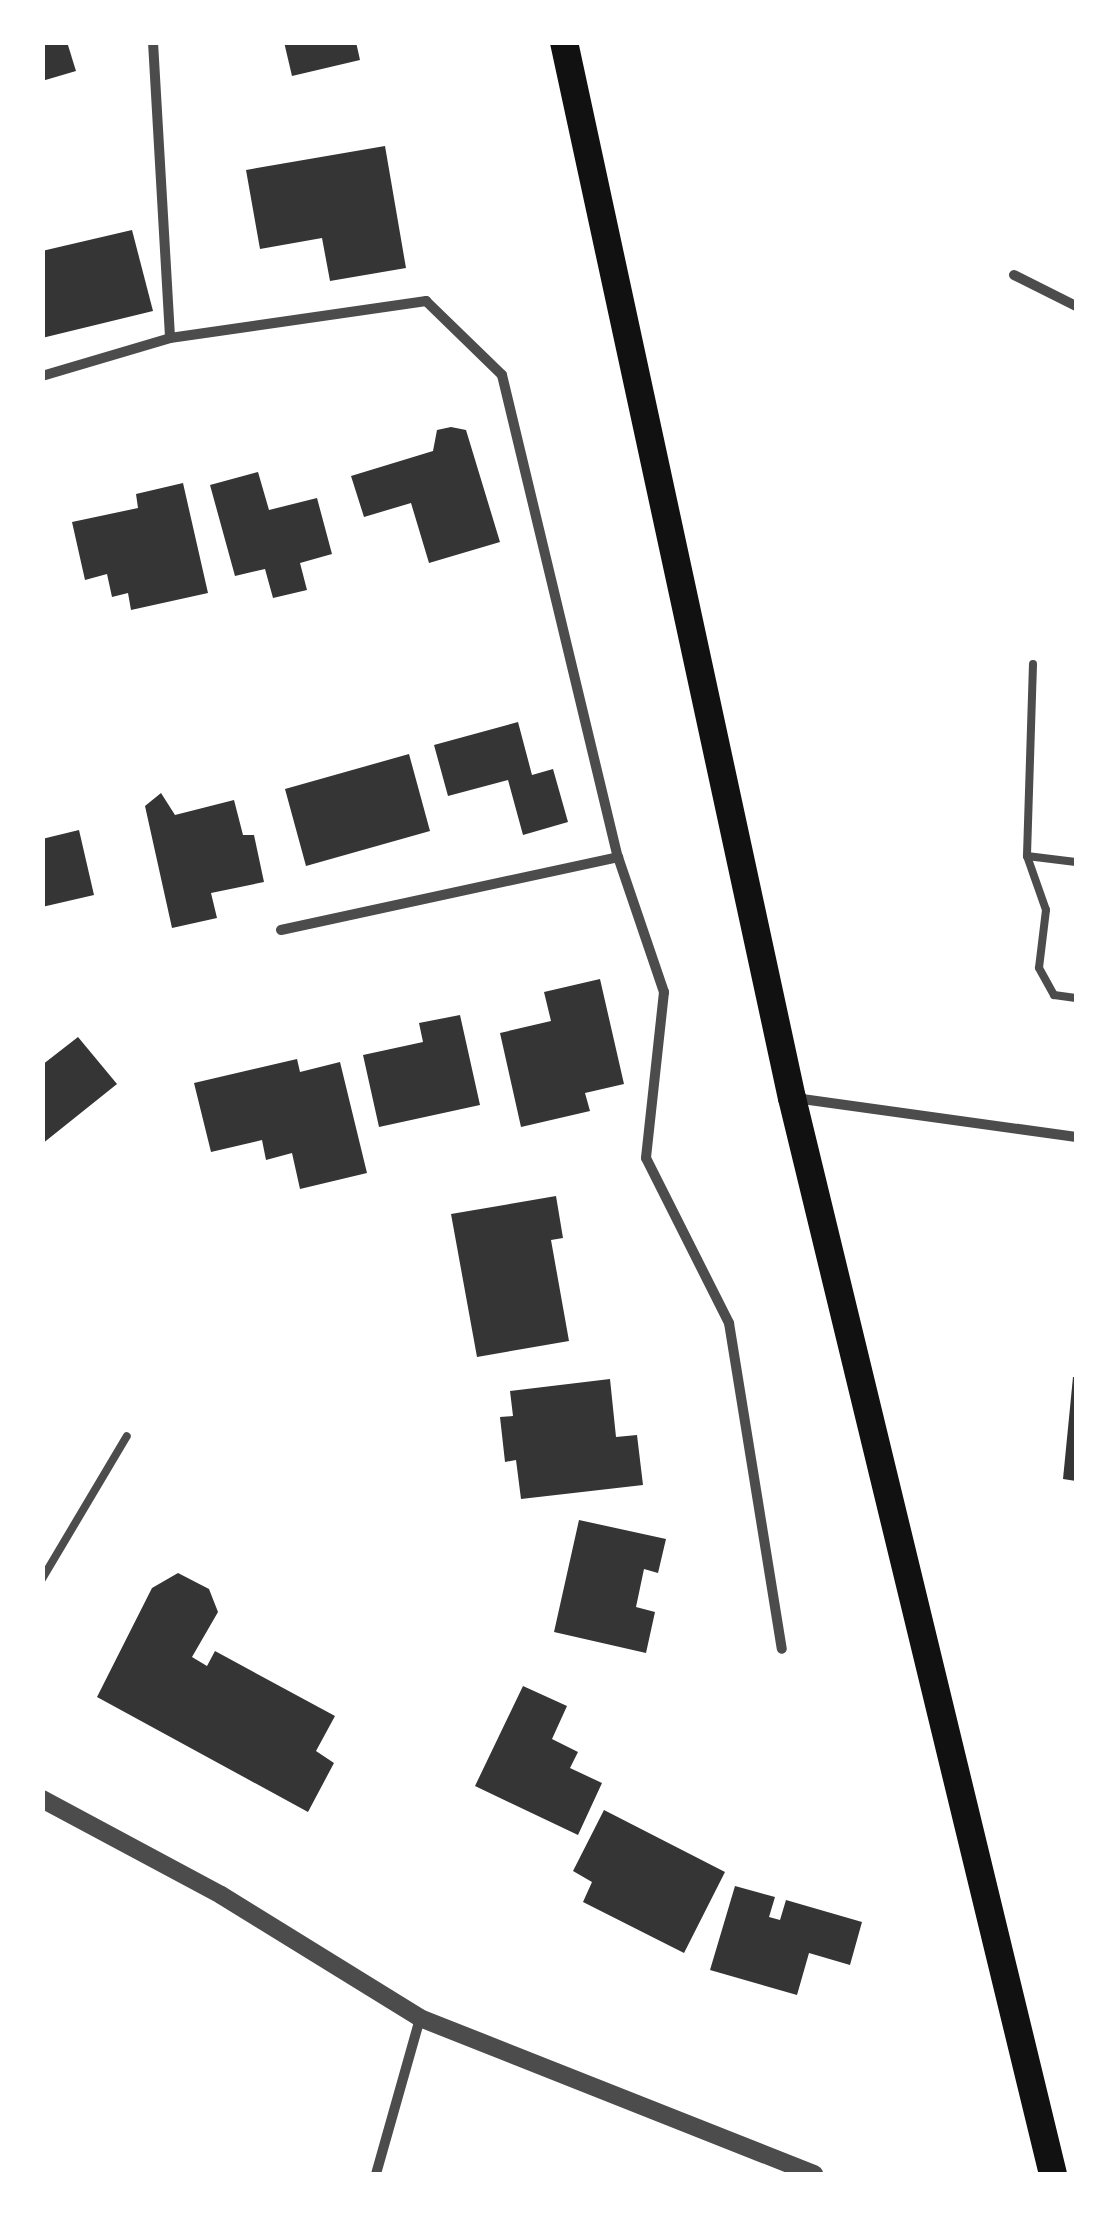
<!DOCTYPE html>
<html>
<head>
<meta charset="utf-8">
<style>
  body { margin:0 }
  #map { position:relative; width:1119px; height:2217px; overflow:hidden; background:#fff; font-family:"Source Serif 4",serif }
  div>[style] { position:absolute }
  .building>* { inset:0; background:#353535 }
  .service>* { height:8px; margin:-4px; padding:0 4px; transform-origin:4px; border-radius:4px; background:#4c4c4c }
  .minor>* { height:10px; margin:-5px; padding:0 5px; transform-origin:5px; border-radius:5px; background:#4c4c4c }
  .tertiary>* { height:18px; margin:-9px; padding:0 9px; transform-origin:9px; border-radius:9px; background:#4c4c4c }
  .trunk>* { height:28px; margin:-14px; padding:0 14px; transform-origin:14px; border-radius:14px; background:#111 }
  span { translate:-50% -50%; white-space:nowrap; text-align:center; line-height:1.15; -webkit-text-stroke:10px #fff; paint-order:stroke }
  .frame { position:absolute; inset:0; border:45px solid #fff; pointer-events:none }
</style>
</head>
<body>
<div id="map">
  <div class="building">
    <div style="clip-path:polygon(42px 42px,67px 42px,76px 71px,42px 81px)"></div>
    <div style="clip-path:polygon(284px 42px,356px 42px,360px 60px,292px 76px)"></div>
    <div style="clip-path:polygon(385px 146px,406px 268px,330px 281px,322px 238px,260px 249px,246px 170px)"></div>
    <div style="clip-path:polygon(132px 230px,153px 311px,42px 338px,42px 251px)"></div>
    <div style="clip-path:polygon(451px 427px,466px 430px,500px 542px,429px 563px,411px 503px,364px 517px,351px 476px,433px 451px,437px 430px)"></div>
    <div style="clip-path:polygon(258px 472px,269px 510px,317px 498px,332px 554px,300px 563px,307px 590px,273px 598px,265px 569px,235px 576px,210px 485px)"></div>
    <div style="clip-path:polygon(183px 483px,208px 593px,131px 610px,128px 593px,112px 597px,107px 574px,85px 580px,72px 522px,138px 508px,136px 494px)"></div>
    <div style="clip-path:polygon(518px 722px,532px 775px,553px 769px,568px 822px,523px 835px,508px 780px,448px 796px,434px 745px)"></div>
    <div style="clip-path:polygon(409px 754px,430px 831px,306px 866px,285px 789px)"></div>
    <div style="clip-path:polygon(161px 793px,175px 815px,234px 800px,243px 835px,254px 835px,264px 882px,211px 893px,217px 918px,172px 928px,145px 806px)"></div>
    <div style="clip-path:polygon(79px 830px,94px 895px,42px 907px,42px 839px)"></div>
    <div style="clip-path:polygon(600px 979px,624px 1084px,585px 1093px,590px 1111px,521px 1127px,500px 1033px,551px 1021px,544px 992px)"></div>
    <div style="clip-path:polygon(460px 1015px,480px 1105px,379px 1127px,363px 1055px,423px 1042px,419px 1023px)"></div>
    <div style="clip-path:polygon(78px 1037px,117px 1084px,42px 1144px,42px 1065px)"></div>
    <div style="clip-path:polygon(297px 1059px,300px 1072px,340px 1062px,367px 1173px,300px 1189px,292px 1153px,266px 1160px,262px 1140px,211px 1152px,194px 1083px)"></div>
    <div style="clip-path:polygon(556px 1196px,563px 1238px,551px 1240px,569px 1341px,477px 1357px,451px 1214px)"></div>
    <div style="clip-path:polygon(1073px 1377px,1076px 1377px,1076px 1481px,1063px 1479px)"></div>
    <div style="clip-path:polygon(610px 1379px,616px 1437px,637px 1435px,643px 1485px,521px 1499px,516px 1460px,505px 1462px,500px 1417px,513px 1416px,510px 1391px)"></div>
    <div style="clip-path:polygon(579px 1520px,666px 1539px,658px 1573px,644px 1569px,636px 1607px,655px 1612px,646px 1653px,554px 1632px)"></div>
    <div style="clip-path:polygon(178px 1573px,209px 1589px,218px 1612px,192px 1657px,207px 1666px,215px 1651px,335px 1716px,316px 1751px,334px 1763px,308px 1812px,97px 1697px,152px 1588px)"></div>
    <div style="clip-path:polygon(523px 1686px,567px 1706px,552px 1739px,578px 1752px,570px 1768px,602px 1783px,578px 1835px,475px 1786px)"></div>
    <div style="clip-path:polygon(604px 1810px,725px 1872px,684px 1953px,583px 1902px,592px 1882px,573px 1871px)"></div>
    <div style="clip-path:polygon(735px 1886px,775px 1897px,769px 1917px,780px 1920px,786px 1900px,862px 1922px,850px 1965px,809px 1953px,797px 1995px,710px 1970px)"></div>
  </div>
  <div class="service">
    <div style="left:1033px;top:664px;width:192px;rotate:91.8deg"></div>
    <div style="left:1027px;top:856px;width:57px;rotate:70.6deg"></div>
    <div style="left:1046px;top:910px;width:58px;rotate:96.9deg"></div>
    <div style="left:1039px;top:968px;width:31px;rotate:61deg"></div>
    <div style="left:1054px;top:995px;width:22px;rotate:8deg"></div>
    <div style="left:1027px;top:856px;width:49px;rotate:7deg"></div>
    <div style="left:42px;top:1579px;width:166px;rotate:-59.3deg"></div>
  </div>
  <div class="minor">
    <div style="left:153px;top:42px;width:296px;rotate:86.7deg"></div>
    <div style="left:1014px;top:275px;width:69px;rotate:26.6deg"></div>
    <div style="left:42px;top:376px;width:134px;rotate:-16.5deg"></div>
    <div style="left:170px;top:338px;width:259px;rotate:-8.2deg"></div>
    <div style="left:426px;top:301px;width:106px;rotate:44.2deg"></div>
    <div style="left:502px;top:375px;width:496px;rotate:76.5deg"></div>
    <div style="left:618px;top:857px;width:143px;rotate:71.2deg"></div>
    <div style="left:664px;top:992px;width:167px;rotate:96.2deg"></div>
    <div style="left:646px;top:1158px;width:185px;rotate:63.3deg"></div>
    <div style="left:729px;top:1323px;width:330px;rotate:80.8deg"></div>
    <div style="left:281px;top:930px;width:345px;rotate:-12.2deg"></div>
    <div style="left:795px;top:1098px;width:284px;rotate:7.9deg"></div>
    <div style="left:376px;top:2174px;width:162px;rotate:-74.2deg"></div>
  </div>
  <div class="tertiary">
    <div style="left:42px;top:1799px;width:203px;rotate:28.2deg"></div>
    <div style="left:221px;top:1895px;width:234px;rotate:31.7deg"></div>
    <div style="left:420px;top:2018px;width:424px;rotate:21.6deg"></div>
  </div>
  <div class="trunk">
    <div style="left:564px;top:42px;width:1080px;rotate:77.82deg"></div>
    <div style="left:792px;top:1098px;width:1107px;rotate:76.37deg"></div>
  </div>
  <div class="frame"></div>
</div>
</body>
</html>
